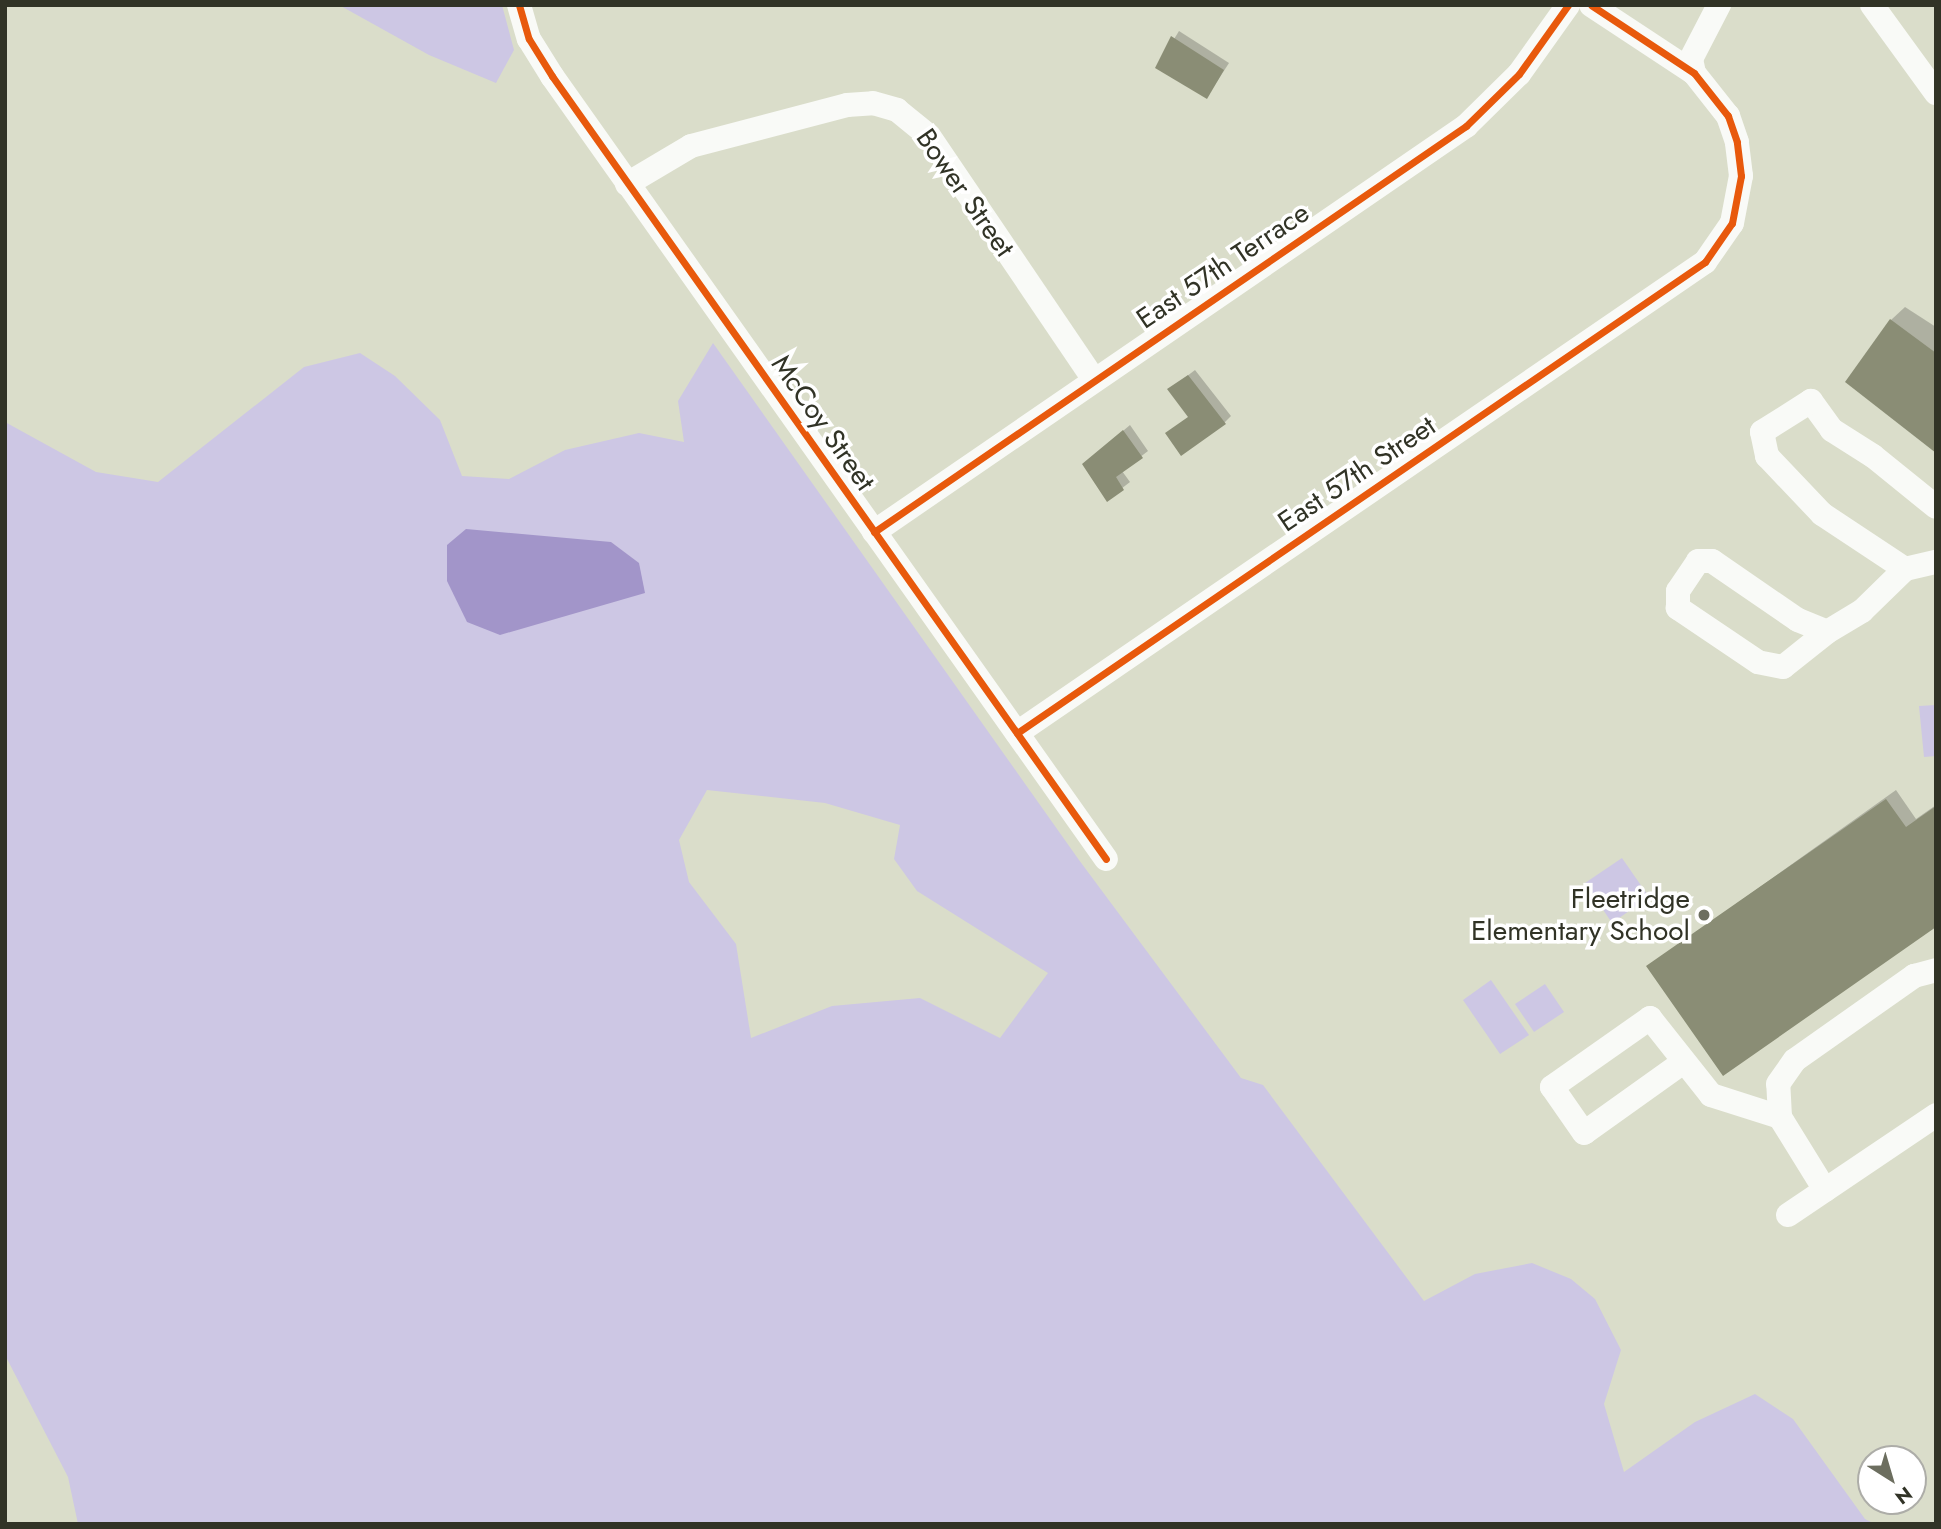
<!DOCTYPE html>
<html>
<head>
<meta charset="utf-8">
<style>
  body { margin:0 }
  #map { position:relative; width:1941px; height:1529px; overflow:hidden; background:#daddca; font-family:Jost,sans-serif }
  div>[style] { position:absolute }
  .green>* { inset:0; background:#cdc7e4 }
  .water>* { inset:0; background:#a295c9 }
  .shadow>* { inset:0; background:#0003 }
  .building>* { inset:0; background:#8a8d75 }
  .minor>* { height:24px; margin:-12px; padding:0 12px; transform-origin:12px; border-radius:12px; background:#f9faf7 }
  .cycleway>* { height:7px; margin:-3.5px; padding:0 3.5px; transform-origin:3.5px; border-radius:3.5px; background:#e8590c }
  .dots>* { width:19px; height:19px; translate:-50% -50%; box-sizing:border-box; border:4px solid #fff; border-radius:50% }
  span { translate:-50% -50%; white-space:nowrap; text-align:center; line-height:1.15; -webkit-text-stroke:7px #fff; paint-order:stroke }
  .street-label { font-size:28px; color:#313326 }
  .poi-label { font-size:28px; color:#313326 }
  .right { translate:-100% -50%; text-align:right }
  .frame { position:absolute; inset:0; border:7px solid #313326; pointer-events:none }
  .north { position:absolute; left:1857px; top:1445px; width:70px; height:70px; box-sizing:border-box; background:#fff; border:2px solid #adada8; border-radius:50%; rotate:143deg; font-size:19px; font-weight:700; line-height:28px; text-align:center; color:#313326 }
  .north::after { content:''; display:block; margin:auto; width:24px; height:32px; background:#6c6e5f; clip-path:polygon(50% 0,100% 100%,50% 72%,0 100%) }
</style>
</head>
<body>
<div id="map">
  <div class="green">
    <div style="clip-path:polygon(339px 5px,502px 5px,514px 50px,496px 83px,429px 55px)"></div>
    <div style="clip-path:polygon(evenodd,713px 343px,1079px 860px,1241px 1078px,1263px 1085px,1424px 1301px,1475px 1274px,1532px 1263px,1571px 1279px,1595px 1299px,1621px 1350px,1604px 1404px,1624px 1472px,1695px 1422px,1755px 1394px,1793px 1419px,1865px 1519px,1875px 1524px,78px 1524px,68px 1477px,5px 1355px,5px 422px,96px 472px,158px 482px,304px 367px,360px 353px,395px 376px,440px 420px,462px 476px,509px 479px,565px 450px,639px 433px,684px 442px,678px 401px,713px 343px,707px 790px,825px 803px,900px 825px,894px 859px,917px 891px,1048px 973px,1000px 1038px,920px 998px,832px 1006px,751px 1038px,736px 944px,689px 882px,679px 840px,707px 790px)"></div>
    <div style="clip-path:polygon(1936px 705px,1936px 756px,1924px 757px,1919px 706px)"></div>
    <div style="clip-path:polygon(1622px 858px,1649px 897px,1612px 923px,1585px 883px)"></div>
    <div style="clip-path:polygon(1491px 980px,1529px 1035px,1500px 1054px,1463px 1000px)"></div>
    <div style="clip-path:polygon(1545px 984px,1564px 1012px,1534px 1032px,1515px 1004px)"></div>
  </div>
  <div class="water">
    <div style="clip-path:polygon(466px 529px,611px 542px,639px 563px,645px 593px,500px 635px,467px 622px,447px 581px,447px 545px)"></div>
  </div>
  <div class="shadow">
    <div style="clip-path:polygon(1179px 31px,1229px 63px,1207px 97px,1157px 67px)"></div>
    <div style="clip-path:polygon(1905px 307px,1936px 327px,1936px 445px,1891px 320px)"></div>
    <div style="clip-path:polygon(1195px 370px,1231px 416px,1224px 423px,1167px 433px,1190px 416px,1170px 389px)"></div>
    <div style="clip-path:polygon(1130px 425px,1148px 451px,1122px 471px,1130px 482px,1108px 499px,1091px 458px)"></div>
    <div style="clip-path:polygon(1896px 790px,1916px 819px,1936px 805px,1936px 924px,1649px 966px)"></div>
  </div>
  <div class="building">
    <div style="clip-path:polygon(1171px 36px,1224px 70px,1207px 99px,1155px 68px)"></div>
    <div style="clip-path:polygon(1890px 319px,1936px 353px,1936px 453px,1845px 382px)"></div>
    <div style="clip-path:polygon(1188px 375px,1226px 424px,1181px 456px,1165px 433px,1188px 417px,1167px 389px)"></div>
    <div style="clip-path:polygon(1123px 430px,1143px 458px,1116px 477px,1124px 490px,1107px 502px,1082px 464px)"></div>
    <div style="clip-path:polygon(1886px 799px,1906px 827px,1936px 806px,1936px 927px,1723px 1076px,1646px 966px)"></div>
  </div>
  <div class="minor">
    <div style="left:519px;top:5px;width:35px;rotate:74deg"></div>
    <div style="left:529px;top:39px;width:44px;rotate:58.1deg"></div>
    <div style="left:552px;top:76px;width:959px;rotate:54.72deg"></div>
    <div style="left:1872px;top:5px;width:109px;rotate:54deg"></div>
    <div style="left:1694px;top:73px;width:14px;rotate:-102deg"></div>
    <div style="left:1691px;top:59px;width:61px;rotate:-62.6deg"></div>
    <div style="left:627px;top:184px;width:74px;rotate:-30.7deg"></div>
    <div style="left:691px;top:146px;width:161px;rotate:-14.7deg"></div>
    <div style="left:847px;top:105px;width:26px;rotate:-4deg"></div>
    <div style="left:873px;top:103px;width:25px;rotate:16deg"></div>
    <div style="left:897px;top:110px;width:41px;rotate:39.1deg"></div>
    <div style="left:929px;top:136px;width:295px;rotate:55.9deg"></div>
    <div style="left:1936px;top:507px;width:81px;rotate:-141deg"></div>
    <div style="left:1873px;top:456px;width:49px;rotate:-147.6deg"></div>
    <div style="left:1832px;top:430px;width:36px;rotate:-126deg"></div>
    <div style="left:1811px;top:401px;width:58px;rotate:147.7deg"></div>
    <div style="left:1762px;top:432px;width:25px;rotate:78deg"></div>
    <div style="left:1767px;top:456px;width:80px;rotate:46.5deg"></div>
    <div style="left:1822px;top:514px;width:100px;rotate:33.5deg"></div>
    <div style="left:1905px;top:569px;width:32px;rotate:-13deg"></div>
    <div style="left:874px;top:532px;width:718px;rotate:-34.44deg"></div>
    <div style="left:1466px;top:126px;width:74px;rotate:-44.5deg"></div>
    <div style="left:1519px;top:74px;width:85px;rotate:-54.6deg"></div>
    <div style="left:1827px;top:632px;width:56px;rotate:141.5deg"></div>
    <div style="left:1783px;top:667px;width:25px;rotate:-169deg"></div>
    <div style="left:1758px;top:662px;width:97px;rotate:-146deg"></div>
    <div style="left:1678px;top:608px;width:17px;rotate:-90deg"></div>
    <div style="left:1678px;top:591px;width:36px;rotate:-56deg"></div>
    <div style="left:1698px;top:561px;width:14px"></div>
    <div style="left:1712px;top:561px;width:104px;rotate:34.5deg"></div>
    <div style="left:1798px;top:620px;width:31px;rotate:22deg"></div>
    <div style="left:1827px;top:632px;width:41px;rotate:-31deg"></div>
    <div style="left:1862px;top:611px;width:60px;rotate:-44.3deg"></div>
    <div style="left:1017px;top:733px;width:834px;rotate:-34.4deg"></div>
    <div style="left:1705px;top:262px;width:47px;rotate:-55.3deg"></div>
    <div style="left:1732px;top:223px;width:48px;rotate:-79.2deg"></div>
    <div style="left:1741px;top:176px;width:34px;rotate:-97deg"></div>
    <div style="left:1737px;top:142px;width:28px;rotate:-109deg"></div>
    <div style="left:1728px;top:116px;width:55px;rotate:-128.3deg"></div>
    <div style="left:1694px;top:73px;width:123px;rotate:-146.6deg"></div>
    <div style="left:1682px;top:1063px;width:120px;rotate:144.5deg"></div>
    <div style="left:1584px;top:1133px;width:56px;rotate:-124.8deg"></div>
    <div style="left:1552px;top:1087px;width:120px;rotate:-35.1deg"></div>
    <div style="left:1650px;top:1018px;width:98px;rotate:51.6deg"></div>
    <div style="left:1711px;top:1095px;width:72px;rotate:17.7deg"></div>
    <div style="left:1825px;top:1190px;width:86px;rotate:-121.7deg"></div>
    <div style="left:1780px;top:1117px;width:33px;rotate:-93deg"></div>
    <div style="left:1778px;top:1084px;width:29px;rotate:-55deg"></div>
    <div style="left:1795px;top:1060px;width:146px;rotate:-35.2deg"></div>
    <div style="left:1914px;top:976px;width:23px;rotate:-15deg"></div>
    <div style="left:1788px;top:1215px;width:179px;rotate:-34deg"></div>
  </div>
  <div class="cycleway">
    <div style="left:519px;top:5px;width:35px;rotate:74deg"></div>
    <div style="left:529px;top:39px;width:44px;rotate:58.1deg"></div>
    <div style="left:552px;top:76px;width:959px;rotate:54.72deg"></div>
    <div style="left:874px;top:532px;width:718px;rotate:-34.44deg"></div>
    <div style="left:1466px;top:126px;width:74px;rotate:-44.5deg"></div>
    <div style="left:1519px;top:74px;width:85px;rotate:-54.6deg"></div>
    <div style="left:1017px;top:733px;width:834px;rotate:-34.4deg"></div>
    <div style="left:1705px;top:262px;width:47px;rotate:-55.3deg"></div>
    <div style="left:1732px;top:223px;width:48px;rotate:-79.2deg"></div>
    <div style="left:1741px;top:176px;width:34px;rotate:-97deg"></div>
    <div style="left:1737px;top:142px;width:28px;rotate:-109deg"></div>
    <div style="left:1728px;top:116px;width:55px;rotate:-128.3deg"></div>
    <div style="left:1694px;top:73px;width:123px;rotate:-146.6deg"></div>
  </div>
  <div class="dots">
    <div style="left:1704px;top:915px;background:#6c6e5f"></div>
  </div>
  <div class="street-label">
    <span style="left:965px;top:193px;rotate:55deg">Bower Street</span>
    <span style="left:1223px;top:266px;rotate:-34deg">East 57th Terrace</span>
    <span style="left:823px;top:423px;rotate:55deg">McCoy Street</span>
    <span style="left:1357px;top:474px;rotate:-34deg">East 57th Street</span>
  </div>
  <div class="poi-label">
    <span class="right" style="left:1690px;top:915px">Fleetridge<br>Elementary School</span>
  </div>
  <div class="frame"></div>
  <div class="north">N</div>
</div>
</body>
</html>
